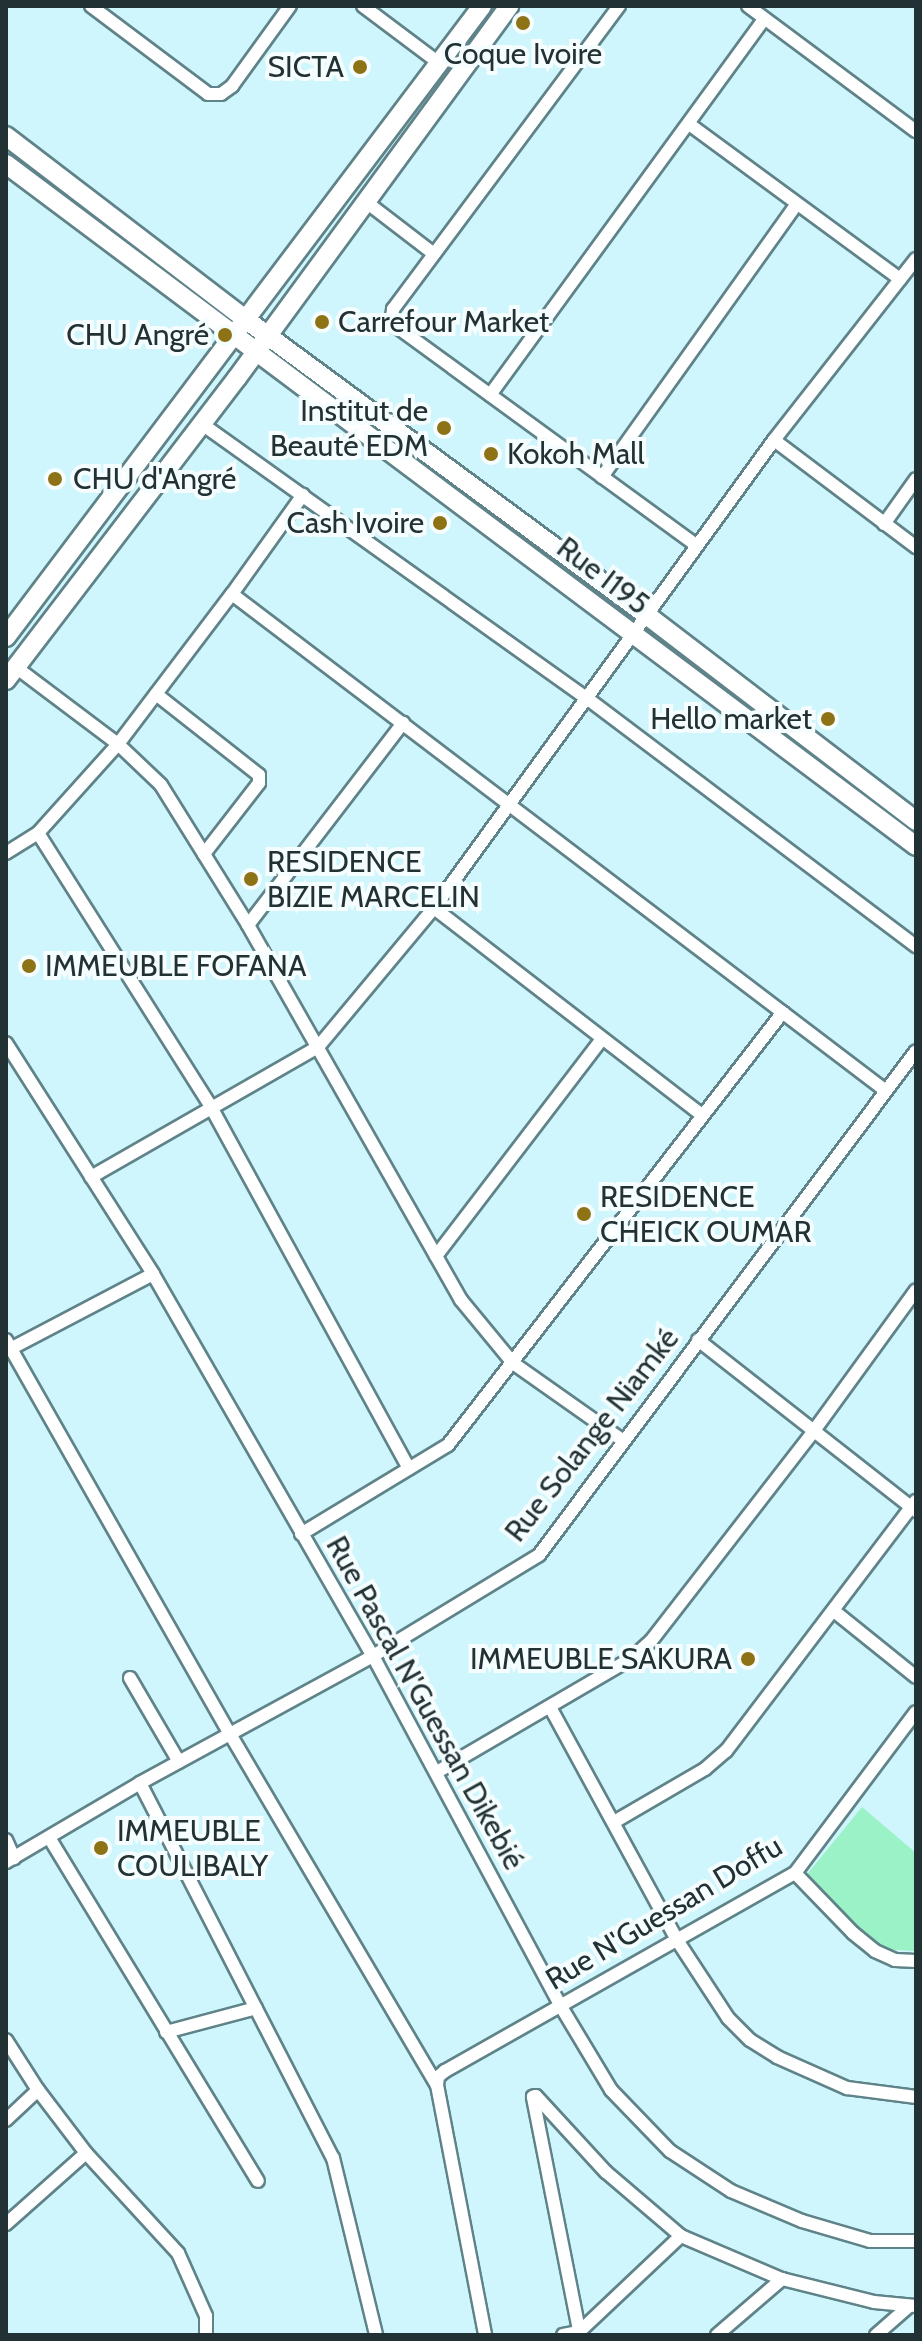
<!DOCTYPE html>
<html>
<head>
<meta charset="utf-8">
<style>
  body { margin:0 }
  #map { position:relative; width:922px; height:2341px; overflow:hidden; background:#cff6fd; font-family:Cabin,sans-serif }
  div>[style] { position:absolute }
  .green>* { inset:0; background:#9bf2c7 }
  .roads { filter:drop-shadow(2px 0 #5f8389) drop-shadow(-2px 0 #5f8389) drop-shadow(0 2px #5f8389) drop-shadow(0 -2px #5f8389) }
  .street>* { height:12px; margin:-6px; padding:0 6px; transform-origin:6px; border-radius:6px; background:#fff }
  .secondary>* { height:18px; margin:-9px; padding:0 9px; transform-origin:9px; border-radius:9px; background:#fff }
  .dots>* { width:22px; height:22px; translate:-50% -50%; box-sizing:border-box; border:4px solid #f5fdfe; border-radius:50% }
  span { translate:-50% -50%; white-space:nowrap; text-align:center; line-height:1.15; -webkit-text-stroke:8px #f5fdfe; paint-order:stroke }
  .poi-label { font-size:30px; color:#223134 }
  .right { translate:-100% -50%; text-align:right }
  .left { translate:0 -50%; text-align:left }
  .street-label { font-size:30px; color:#223134 }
  .frame { position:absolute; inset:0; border:8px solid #223134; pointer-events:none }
</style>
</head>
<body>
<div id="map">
  <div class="green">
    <div style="clip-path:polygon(862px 1807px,916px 1853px,916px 1951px,876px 1949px,804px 1878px)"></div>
  </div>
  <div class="roads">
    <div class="street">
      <div style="left:91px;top:6px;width:146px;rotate:36.9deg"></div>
      <div style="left:208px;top:94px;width:13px"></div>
      <div style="left:221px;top:94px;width:14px;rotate:-36deg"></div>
      <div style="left:232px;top:86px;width:99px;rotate:-54.1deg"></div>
      <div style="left:363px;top:6px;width:95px;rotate:36.9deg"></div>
      <div style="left:619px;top:6px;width:378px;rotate:126.7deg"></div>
      <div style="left:393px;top:309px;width:10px;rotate:96deg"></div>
      <div style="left:392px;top:319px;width:9px;rotate:58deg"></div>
      <div style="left:397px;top:327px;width:371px;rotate:36.1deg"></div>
      <div style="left:748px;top:6px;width:209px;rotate:36.7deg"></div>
      <div style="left:689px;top:124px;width:262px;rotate:36.3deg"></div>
      <div style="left:365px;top:201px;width:87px;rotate:37.5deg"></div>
      <div style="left:490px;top:395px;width:465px;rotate:-53.9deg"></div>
      <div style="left:202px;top:424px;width:474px;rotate:35.5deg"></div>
      <div style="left:588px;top:699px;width:411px;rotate:37deg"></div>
      <div style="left:774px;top:440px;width:178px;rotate:37deg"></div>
      <div style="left:602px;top:477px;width:334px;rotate:-54.5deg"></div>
      <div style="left:884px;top:524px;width:55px;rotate:-54.6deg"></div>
      <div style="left:232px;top:594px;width:122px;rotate:-54.4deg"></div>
      <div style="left:17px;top:668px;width:126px;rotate:37deg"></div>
      <div style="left:118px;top:744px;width:59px;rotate:43.6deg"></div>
      <div style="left:161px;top:785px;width:165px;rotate:58.1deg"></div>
      <div style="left:248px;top:925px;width:431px;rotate:60.4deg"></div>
      <div style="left:461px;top:1300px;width:82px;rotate:50.5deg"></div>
      <div style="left:513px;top:1363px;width:133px;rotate:35.2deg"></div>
      <div style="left:156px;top:694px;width:131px;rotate:38.2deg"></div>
      <div style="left:259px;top:775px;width:8px;rotate:90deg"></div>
      <div style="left:259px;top:783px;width:90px;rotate:127.8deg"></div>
      <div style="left:38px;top:833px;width:324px;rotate:57.7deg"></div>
      <div style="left:211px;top:1107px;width:412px;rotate:61.3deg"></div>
      <div style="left:6px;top:853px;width:38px;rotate:-32deg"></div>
      <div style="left:38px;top:833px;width:120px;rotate:-48deg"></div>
      <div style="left:118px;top:744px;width:188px;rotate:-52.8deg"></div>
      <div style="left:232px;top:594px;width:821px;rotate:37.23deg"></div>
      <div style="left:434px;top:908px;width:339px;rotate:37.7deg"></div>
      <div style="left:248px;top:925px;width:255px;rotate:-52.5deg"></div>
      <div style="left:6px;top:1043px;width:274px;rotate:57.5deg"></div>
      <div style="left:153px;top:1274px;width:441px;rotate:60.1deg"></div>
      <div style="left:373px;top:1656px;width:396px;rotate:61.8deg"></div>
      <div style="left:560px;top:2005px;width:99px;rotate:59deg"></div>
      <div style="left:611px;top:2090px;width:85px;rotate:46deg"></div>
      <div style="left:670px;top:2151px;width:73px;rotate:33.3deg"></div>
      <div style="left:731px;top:2191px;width:77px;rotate:22.9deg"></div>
      <div style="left:802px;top:2221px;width:71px;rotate:16.4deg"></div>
      <div style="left:870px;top:2241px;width:46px"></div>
      <div style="left:91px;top:1177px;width:262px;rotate:-29.8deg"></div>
      <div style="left:318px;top:1047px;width:181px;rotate:-50.2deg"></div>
      <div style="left:434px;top:908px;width:578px;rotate:-54deg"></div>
      <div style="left:774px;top:440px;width:230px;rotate:-51.9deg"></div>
      <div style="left:436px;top:1256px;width:273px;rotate:-52.6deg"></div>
      <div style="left:6px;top:1340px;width:453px;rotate:60.4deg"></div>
      <div style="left:230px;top:1734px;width:407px;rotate:59.5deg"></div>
      <div style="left:437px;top:2085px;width:255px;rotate:79.1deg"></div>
      <div style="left:698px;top:1340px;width:277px;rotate:38.1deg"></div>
      <div style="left:12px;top:1348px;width:159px;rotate:-27.7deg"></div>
      <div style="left:301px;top:1534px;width:172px;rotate:-31.2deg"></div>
      <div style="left:448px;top:1445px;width:547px;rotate:-52.27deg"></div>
      <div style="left:834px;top:1611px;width:105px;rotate:38.8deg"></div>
      <div style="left:130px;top:1678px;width:97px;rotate:59.7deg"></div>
      <div style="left:550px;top:1707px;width:265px;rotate:61.4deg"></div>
      <div style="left:677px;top:1940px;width:93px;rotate:56.8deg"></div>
      <div style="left:728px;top:2018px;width:31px;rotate:45deg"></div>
      <div style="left:750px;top:2040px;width:32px;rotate:32deg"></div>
      <div style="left:777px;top:2057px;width:77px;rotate:23.9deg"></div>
      <div style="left:847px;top:2088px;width:70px;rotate:7.4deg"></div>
      <div style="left:437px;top:1772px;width:226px;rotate:-30.3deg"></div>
      <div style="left:632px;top:1658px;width:25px;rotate:-42deg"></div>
      <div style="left:651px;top:1641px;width:264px;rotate:-52.2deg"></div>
      <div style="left:813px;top:1432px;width:175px;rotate:-54deg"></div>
      <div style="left:140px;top:1783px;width:422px;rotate:62.8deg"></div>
      <div style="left:333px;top:2158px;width:182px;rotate:76.3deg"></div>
      <div style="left:614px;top:1822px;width:105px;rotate:-30.2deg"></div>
      <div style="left:705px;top:1769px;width:28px;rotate:-41deg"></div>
      <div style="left:726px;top:1751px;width:314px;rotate:-52.8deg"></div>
      <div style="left:50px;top:1839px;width:400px;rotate:58.7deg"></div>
      <div style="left:6px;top:1840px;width:20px;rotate:66deg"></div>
      <div style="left:6px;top:1862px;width:156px;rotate:-30.5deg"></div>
      <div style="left:140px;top:1783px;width:265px;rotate:-28.6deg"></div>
      <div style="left:373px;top:1656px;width:194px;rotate:-31.3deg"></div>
      <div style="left:539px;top:1555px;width:629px;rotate:-53.2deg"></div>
      <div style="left:795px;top:1873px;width:83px;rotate:46deg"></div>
      <div style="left:853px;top:1933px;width:28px;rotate:39deg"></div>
      <div style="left:875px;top:1951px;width:22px;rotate:24deg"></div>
      <div style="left:895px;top:1960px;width:21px;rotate:3deg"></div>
      <div style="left:166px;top:2032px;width:93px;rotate:-14.9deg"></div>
      <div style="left:6px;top:2040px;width:59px;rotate:57.4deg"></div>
      <div style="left:38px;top:2090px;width:79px;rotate:52.7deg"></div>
      <div style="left:86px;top:2153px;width:136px;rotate:47.4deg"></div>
      <div style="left:178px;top:2253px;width:69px;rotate:66deg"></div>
      <div style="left:206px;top:2316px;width:19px;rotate:90deg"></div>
      <div style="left:437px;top:2085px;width:8px;rotate:-83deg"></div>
      <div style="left:438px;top:2077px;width:9px;rotate:-41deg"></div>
      <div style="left:445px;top:2071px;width:402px;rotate:-29.5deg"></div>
      <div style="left:795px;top:1873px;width:201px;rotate:-53.1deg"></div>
      <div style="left:6px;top:2120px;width:44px;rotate:-43.2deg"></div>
      <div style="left:6px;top:2224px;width:107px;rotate:-41.6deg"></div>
      <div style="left:563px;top:2335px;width:16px;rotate:-11deg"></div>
      <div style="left:579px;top:2332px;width:140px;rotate:-43.3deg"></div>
      <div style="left:580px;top:2335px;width:243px;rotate:-101.2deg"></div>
      <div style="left:533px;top:2097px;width:3px;rotate:-18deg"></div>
      <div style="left:536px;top:2096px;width:103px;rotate:47.4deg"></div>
      <div style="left:606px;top:2172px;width:99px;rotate:40.5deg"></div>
      <div style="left:681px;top:2236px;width:110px;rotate:23.1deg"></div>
      <div style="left:782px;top:2279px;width:95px;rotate:14deg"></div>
      <div style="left:874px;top:2302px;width:42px;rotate:5.4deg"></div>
      <div style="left:717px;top:2335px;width:86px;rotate:-40.7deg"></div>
      <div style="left:876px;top:2335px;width:43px;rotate:-41.2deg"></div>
    </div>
    <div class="secondary">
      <div style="left:6px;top:136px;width:301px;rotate:37.4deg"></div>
      <div style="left:245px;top:319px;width:501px;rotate:36.39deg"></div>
      <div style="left:648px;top:616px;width:337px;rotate:37.4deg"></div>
      <div style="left:6px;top:164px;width:1137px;rotate:36.85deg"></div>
      <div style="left:6px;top:637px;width:790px;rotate:-52.97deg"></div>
      <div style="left:6px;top:680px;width:380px;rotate:-52.6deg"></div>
      <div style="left:237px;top:378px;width:461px;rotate:-53.8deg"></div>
    </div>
  </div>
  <div class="dots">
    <div style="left:523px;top:23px;background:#8d7316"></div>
    <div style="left:360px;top:67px;background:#8d7316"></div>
    <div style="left:322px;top:322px;background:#8d7316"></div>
    <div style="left:225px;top:335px;background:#8d7316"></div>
    <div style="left:444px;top:428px;background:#8d7316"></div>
    <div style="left:491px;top:454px;background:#8d7316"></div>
    <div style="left:55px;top:479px;background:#8d7316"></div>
    <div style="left:440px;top:523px;background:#8d7316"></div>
    <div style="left:828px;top:719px;background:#8d7316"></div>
    <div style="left:251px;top:879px;background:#8d7316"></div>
    <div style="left:29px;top:966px;background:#8d7316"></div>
    <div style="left:584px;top:1214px;background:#8d7316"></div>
    <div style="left:748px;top:1659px;background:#8d7316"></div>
    <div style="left:101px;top:1848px;background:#8d7316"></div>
  </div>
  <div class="poi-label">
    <span style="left:523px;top:54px">Coque Ivoire</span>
    <span class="right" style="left:344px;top:67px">SICTA</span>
    <span class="left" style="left:338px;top:322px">Carrefour Market</span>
    <span class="right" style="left:209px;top:335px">CHU Angré</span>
    <span class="right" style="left:428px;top:428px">Institut de<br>Beauté EDM</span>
    <span class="left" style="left:507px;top:454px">Kokoh Mall</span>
    <span class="left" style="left:73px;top:479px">CHU d'Angré</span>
    <span class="right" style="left:424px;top:523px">Cash Ivoire</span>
    <span class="right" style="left:812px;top:719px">Hello market</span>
    <span class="left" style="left:267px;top:879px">RESIDENCE<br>BIZIE MARCELIN</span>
    <span class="left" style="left:45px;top:966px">IMMEUBLE FOFANA</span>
    <span class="left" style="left:600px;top:1214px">RESIDENCE<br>CHEICK OUMAR</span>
    <span class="right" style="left:732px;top:1659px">IMMEUBLE SAKURA</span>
    <span class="left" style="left:117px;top:1848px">IMMEUBLE<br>COULIBALY</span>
  </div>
  <div class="street-label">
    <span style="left:603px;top:576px;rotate:37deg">Rue I195</span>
    <span style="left:592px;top:1435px;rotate:-52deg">Rue Solange Niamké</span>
    <span style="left:425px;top:1703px;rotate:61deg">Rue Pascal N'Guessan Dikebié</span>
    <span style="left:664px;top:1913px;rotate:-31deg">Rue N'Guessan Doffu</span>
  </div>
  <div class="frame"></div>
</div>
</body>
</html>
